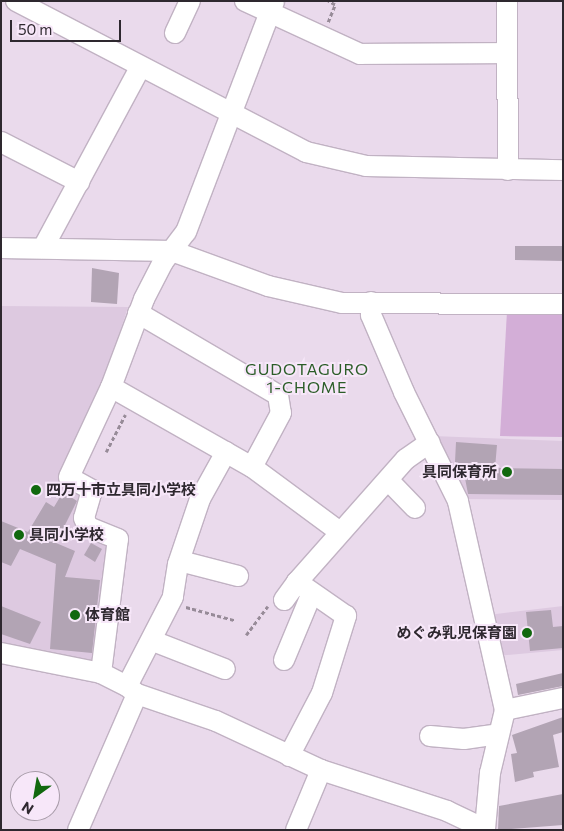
<!DOCTYPE html>
<html>
<head>
<meta charset="utf-8">
<style>
  body { margin:0 }
  #map { position:relative; width:564px; height:831px; overflow:hidden; background:#eadaec; font-family:Commissioner,"Noto Sans JP",sans-serif }
  div>[style] { position:absolute }
  .built>* { inset:0; background:#ddc9e0 }
  .green>* { inset:0; background:#d3aed7 }
  .building>* { inset:0; background:#b2a4b4 }
  .path>* { height:2.5px; margin-top:-1.25px; transform-origin:0; background:repeating-linear-gradient(90deg,#978b98 0 4px,transparent 0 6.5px) }
  .roads { filter:drop-shadow(1px 0 #c1b2c3) drop-shadow(-1px 0 #c1b2c3) drop-shadow(0 1px #c1b2c3) drop-shadow(0 -1px #c1b2c3) }
  .minor>* { height:20px; margin:-10px; padding:0 10px; transform-origin:10px; border-radius:10px; background:#fff }
  .dots>* { width:14px; height:14px; translate:-50% -50%; box-sizing:border-box; border:2px solid #f7e7f9; border-radius:50% }
  span { translate:-50% -50%; white-space:nowrap; text-align:center; line-height:1.15; -webkit-text-stroke:4px #f7e7f9; paint-order:stroke }
  .poi-label { font-size:15px; color:#2e282f; font-weight:700 }
  .right { translate:-100% -50%; text-align:right }
  .left { translate:0 -50%; text-align:left }
  .neighbourhood-label { font-size:16px; color:#2b5d28; letter-spacing:1px }
  .frame { position:absolute; inset:0; border:2px solid #2e282f; pointer-events:none }
  .north { position:absolute; left:10px; top:771px; width:50px; height:50px; box-sizing:border-box; background:#f7e7f9; border:1px solid #a79ba8; border-radius:50%; rotate:212deg; font-size:14px; font-weight:700; line-height:20px; text-align:center; color:#2e282f }
  .north::after { content:''; display:block; margin:auto; width:18px; height:22px; background:#11680e; clip-path:polygon(50% 0,100% 100%,50% 72%,0 100%) }
  .scale { position:absolute; left:10px; top:20px; width:111px; height:22px; box-sizing:border-box; border:2px solid #2e282f; border-top:0; padding-left:6px; font-size:15px; line-height:18px; white-space:nowrap; color:#2e282f; -webkit-text-stroke:4px #f7e7f9; paint-order:stroke }
</style>
</head>
<body>
<div id="map">
  <div class="built">
    <div style="clip-path:polygon(1px 306px,128px 307px,102px 388px,60px 483px,83px 497px,74px 521px,80px 533px,110px 548px,96px 664px,1px 647px)"></div>
    <div style="clip-path:polygon(433px 436px,563px 441px,563px 500px,464px 499px)"></div>
    <div style="clip-path:polygon(563px 606px,563px 650px,496px 656px,488px 615px)"></div>
  </div>
  <div class="green">
    <div style="clip-path:polygon(563px 310px,563px 437px,500px 436px,507px 311px)"></div>
  </div>
  <div class="building">
    <div style="clip-path:polygon(515px 246px,563px 246px,563px 261px,515px 260px)"></div>
    <div style="clip-path:polygon(92px 268px,119px 273px,117px 304px,91px 302px)"></div>
    <div style="clip-path:polygon(456px 442px,497px 445px,495px 468px,563px 469px,563px 495px,468px 494px,464px 473px,458px 472px,455px 462px)"></div>
    <div style="clip-path:polygon(63px 492px,77px 501px,56px 543px,75px 551px,65px 577px,100px 580px,92px 653px,50px 649px,56px 564px,20px 549px,11px 566px,1px 562px,1px 521px,28px 532px,46px 502px,54px 507px)"></div>
    <div style="clip-path:polygon(91px 543px,102px 549px,95px 562px,84px 555px)"></div>
    <div style="clip-path:polygon(1px 606px,41px 622px,30px 644px,1px 634px)"></div>
    <div style="clip-path:polygon(551px 610px,553px 627px,563px 626px,563px 648px,530px 651px,526px 612px)"></div>
    <div style="clip-path:polygon(563px 673px,563px 686px,518px 695px,516px 684px)"></div>
    <div style="clip-path:polygon(563px 717px,563px 732px,553px 735px,559px 767px,533px 772px,534px 777px,515px 782px,511px 754px,517px 753px,512px 735px)"></div>
    <div style="clip-path:polygon(563px 794px,563px 825px,498px 830px,499px 806px)"></div>
  </div>
  <div class="path">
    <div style="left:328px;top:22px;width:18px;rotate:-68deg"></div>
    <div style="left:335px;top:5px;width:8px;rotate:-150deg"></div>
    <div style="left:106px;top:452px;width:42px;rotate:-62.8deg"></div>
    <div style="left:186px;top:607px;width:50px;rotate:15.2deg"></div>
    <div style="left:246px;top:635px;width:36px;rotate:-53deg"></div>
  </div>
  <div class="roads">
    <div class="minor">
      <div style="left:16px;top:1px;width:327px;rotate:27.5deg"></div>
      <div style="left:306px;top:152px;width:62px;rotate:13.1deg"></div>
      <div style="left:366px;top:166px;width:197px;rotate:1.2deg"></div>
      <div style="left:245px;top:1px;width:127px;rotate:24.7deg"></div>
      <div style="left:360px;top:54px;width:147px;rotate:-0.4deg"></div>
      <div style="left:507px;top:1px;width:169px;rotate:89.7deg"></div>
      <div style="left:175px;top:33px;width:35px;rotate:-65deg"></div>
      <div style="left:1px;top:142px;width:88px;rotate:27.1deg"></div>
      <div style="left:1px;top:248px;width:171px;rotate:1deg"></div>
      <div style="left:172px;top:251px;width:102px;rotate:20deg"></div>
      <div style="left:268px;top:286px;width:76px;rotate:12.9deg"></div>
      <div style="left:342px;top:303px;width:221px;rotate:0.3deg"></div>
      <div style="left:43px;top:248px;width:204px;rotate:-61.7deg"></div>
      <div style="left:138px;top:313px;width:162px;rotate:30.4deg"></div>
      <div style="left:278px;top:395px;width:18px;rotate:81deg"></div>
      <div style="left:281px;top:413px;width:61px;rotate:118.2deg"></div>
      <div style="left:111px;top:387px;width:162px;rotate:29.6deg"></div>
      <div style="left:252px;top:467px;width:109px;rotate:36.5deg"></div>
      <div style="left:226px;top:452px;width:54px;rotate:119deg"></div>
      <div style="left:200px;top:499px;width:69px;rotate:108.7deg"></div>
      <div style="left:178px;top:564px;width:33px;rotate:99deg"></div>
      <div style="left:173px;top:597px;width:100px;rotate:117.3deg"></div>
      <div style="left:127px;top:686px;width:13px;rotate:39deg"></div>
      <div style="left:137px;top:694px;width:83px;rotate:18.9deg"></div>
      <div style="left:216px;top:721px;width:116px;rotate:25deg"></div>
      <div style="left:321px;top:770px;width:133px;rotate:18deg"></div>
      <div style="left:447px;top:811px;width:42px;rotate:25.3deg"></div>
      <div style="left:485px;top:829px;width:56px;rotate:-84.9deg"></div>
      <div style="left:490px;top:773px;width:65px;rotate:-76.6deg"></div>
      <div style="left:505px;top:710px;width:214px;rotate:-102.7deg"></div>
      <div style="left:458px;top:501px;width:122px;rotate:-116.4deg"></div>
      <div style="left:404px;top:392px;width:84px;rotate:-113.2deg"></div>
      <div style="left:371px;top:315px;width:13px;rotate:-90deg"></div>
      <div style="left:390px;top:482px;width:36px;rotate:46deg"></div>
      <div style="left:180px;top:561px;width:60px;rotate:14.5deg"></div>
      <div style="left:284px;top:600px;width:22px;rotate:-54deg"></div>
      <div style="left:153px;top:641px;width:77px;rotate:21.3deg"></div>
      <div style="left:1px;top:653px;width:102px;rotate:11.3deg"></div>
      <div style="left:101px;top:673px;width:29px;rotate:27deg"></div>
      <div style="left:284px;top:660px;width:70px;rotate:-67.4deg"></div>
      <div style="left:101px;top:673px;width:135px;rotate:-82.8deg"></div>
      <div style="left:118px;top:539px;width:32px;rotate:-158deg"></div>
      <div style="left:88px;top:527px;width:10px;rotate:-114deg"></div>
      <div style="left:84px;top:518px;width:29px;rotate:-74deg"></div>
      <div style="left:92px;top:490px;width:26px;rotate:-151deg"></div>
      <div style="left:69px;top:477px;width:99px;rotate:-65deg"></div>
      <div style="left:111px;top:387px;width:94px;rotate:-69.4deg"></div>
      <div style="left:144px;top:299px;width:42px;rotate:-62.8deg"></div>
      <div style="left:163px;top:262px;width:38px;rotate:-53deg"></div>
      <div style="left:186px;top:232px;width:247px;rotate:-69.1deg"></div>
      <div style="left:505px;top:710px;width:59px;rotate:-11.7deg"></div>
      <div style="left:430px;top:736px;width:34px;rotate:5deg"></div>
      <div style="left:464px;top:739px;width:35px;rotate:-8deg"></div>
      <div style="left:289px;top:756px;width:71px;rotate:-62.4deg"></div>
      <div style="left:322px;top:693px;width:81px;rotate:-72.7deg"></div>
      <div style="left:346px;top:616px;width:60px;rotate:-145.2deg"></div>
      <div style="left:297px;top:582px;width:164px;rotate:-48.5deg"></div>
      <div style="left:406px;top:459px;width:29px;rotate:-35deg"></div>
      <div style="left:78px;top:830px;width:148px;rotate:-66.5deg"></div>
      <div style="left:296px;top:830px;width:65px;rotate:-67.4deg"></div>
    </div>
  </div>
  <div class="dots">
    <div style="left:507px;top:472px;background:#11680e"></div>
    <div style="left:36px;top:490px;background:#11680e"></div>
    <div style="left:19px;top:535px;background:#11680e"></div>
    <div style="left:75px;top:615px;background:#11680e"></div>
    <div style="left:527px;top:633px;background:#11680e"></div>
  </div>
  <div class="poi-label">
    <span class="right" style="left:497px;top:472px">具同保育所</span>
    <span class="left" style="left:46px;top:490px">四万十市立具同小学校</span>
    <span class="left" style="left:29px;top:535px">具同小学校</span>
    <span class="left" style="left:85px;top:615px">体育館</span>
    <span class="right" style="left:517px;top:633px">めぐみ乳児保育園</span>
  </div>
  <div class="neighbourhood-label">
    <span style="left:307px;top:378px">GUDOTAGURO<br>1-CHOME</span>
  </div>
  <div class="frame"></div>
  <div class="north">N</div>
  <div class="scale">50 m</div>
</div>
</body>
</html>
